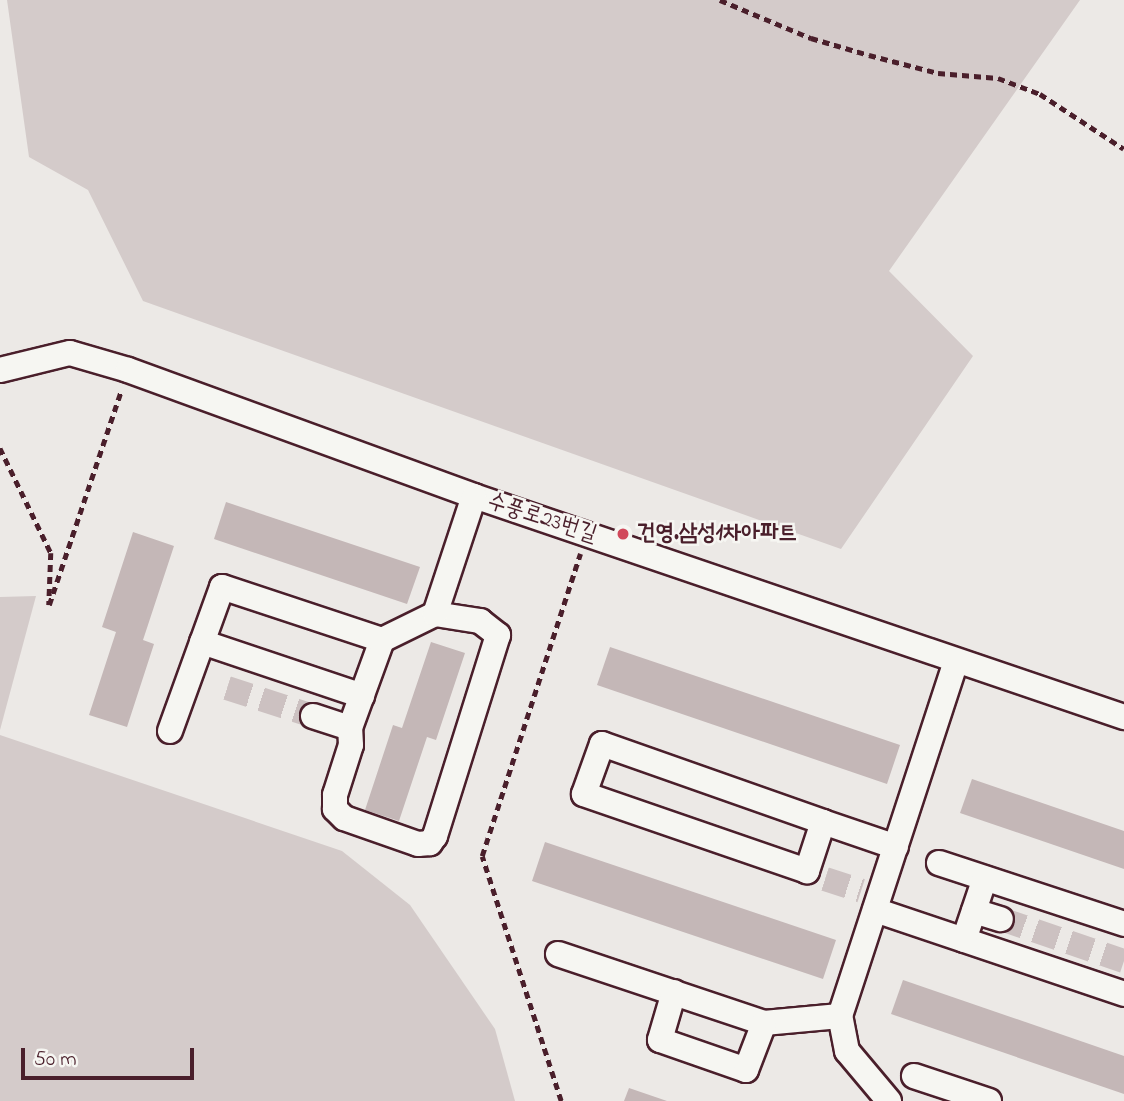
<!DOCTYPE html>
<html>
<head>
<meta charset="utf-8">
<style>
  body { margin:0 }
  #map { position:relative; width:1124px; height:1101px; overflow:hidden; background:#ece9e6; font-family:"Indie Flower","Poor Story",sans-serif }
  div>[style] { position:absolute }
  .green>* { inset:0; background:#d4cbca }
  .building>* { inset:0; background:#c4b7b7 }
  .minor-tunnel>* { height:24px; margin-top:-12px; transform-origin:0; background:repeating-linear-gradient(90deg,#ccc1c1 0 24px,transparent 0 36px) }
  .path>* { height:4.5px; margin-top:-2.25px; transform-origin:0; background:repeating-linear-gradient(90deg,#4a1f2b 0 7px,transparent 0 12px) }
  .roads { filter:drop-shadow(2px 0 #4a1f2b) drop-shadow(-2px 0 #4a1f2b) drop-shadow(0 2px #4a1f2b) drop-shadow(0 -2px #4a1f2b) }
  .minor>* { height:24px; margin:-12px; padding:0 12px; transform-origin:12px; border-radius:12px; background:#f6f6f2 }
  .dots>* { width:19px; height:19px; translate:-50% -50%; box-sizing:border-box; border:4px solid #f6f6f2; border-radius:50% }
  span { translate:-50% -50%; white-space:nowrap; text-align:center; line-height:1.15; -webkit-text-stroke:5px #f6f6f2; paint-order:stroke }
  .street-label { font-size:23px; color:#4a1f2b }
  .poi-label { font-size:23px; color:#4a1f2b; font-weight:700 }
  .left { translate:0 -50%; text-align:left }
  .scale { position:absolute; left:21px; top:1048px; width:173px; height:32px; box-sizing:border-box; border:4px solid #4a1f2b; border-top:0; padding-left:9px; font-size:21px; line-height:24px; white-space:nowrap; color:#4a1f2b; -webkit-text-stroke:5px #f6f6f2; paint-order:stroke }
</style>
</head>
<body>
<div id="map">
  <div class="green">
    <div style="clip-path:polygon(7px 0,1080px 0,889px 271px,973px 356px,841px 549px,143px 301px,88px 190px,29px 157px)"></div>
    <div style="clip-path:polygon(36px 596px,0 730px,0 597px)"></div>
    <div style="clip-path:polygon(0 735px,342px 851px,410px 905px,495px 1029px,515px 1101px,0 1101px)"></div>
  </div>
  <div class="building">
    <div style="clip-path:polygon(226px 502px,420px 567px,407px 604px,214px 539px)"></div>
    <div style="clip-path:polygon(133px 532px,174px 546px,143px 640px,154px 644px,127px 727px,89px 715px,116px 632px,102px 627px)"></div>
    <div style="clip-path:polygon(431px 642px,465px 653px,436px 740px,427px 737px,399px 821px,365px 810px,393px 725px,402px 728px)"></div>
    <div style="clip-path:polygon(610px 647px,900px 745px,887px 784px,597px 685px)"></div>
    <div style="clip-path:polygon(972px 779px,1124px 831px,1124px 869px,960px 813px)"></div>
    <div style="clip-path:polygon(545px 842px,836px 940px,823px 979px,532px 881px)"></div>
    <div style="clip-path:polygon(903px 980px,1124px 1056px,1124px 1094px,891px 1014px)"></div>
    <div style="clip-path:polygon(629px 1088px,667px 1101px,624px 1101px)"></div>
  </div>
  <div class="minor-tunnel">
    <div style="left:227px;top:688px;width:90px;rotate:18deg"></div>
    <div style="left:825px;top:879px;width:38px;rotate:18deg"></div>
    <div style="left:1001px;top:919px;width:130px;rotate:18.9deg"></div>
  </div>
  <div class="path">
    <div style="left:720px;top:0;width:99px;rotate:22.7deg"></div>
    <div style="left:811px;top:38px;width:60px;rotate:16.3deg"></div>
    <div style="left:869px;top:55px;width:71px;rotate:14.6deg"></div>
    <div style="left:938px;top:73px;width:60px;rotate:4.8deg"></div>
    <div style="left:998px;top:78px;width:45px;rotate:20.9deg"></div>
    <div style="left:1040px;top:94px;width:100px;rotate:33.2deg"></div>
    <div style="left:0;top:448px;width:117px;rotate:64.1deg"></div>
    <div style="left:51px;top:553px;width:52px;rotate:92.2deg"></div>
    <div style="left:49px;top:605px;width:226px;rotate:-71.4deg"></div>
    <div style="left:561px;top:1101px;width:257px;rotate:-107.9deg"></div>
    <div style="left:482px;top:856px;width:318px;rotate:-72deg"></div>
  </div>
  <div class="roads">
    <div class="minor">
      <div style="left:0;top:370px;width:72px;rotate:-13.7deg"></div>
      <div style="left:70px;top:353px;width:60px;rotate:16.3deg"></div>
      <div style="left:128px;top:370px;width:368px;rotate:20deg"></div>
      <div style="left:474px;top:496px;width:687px;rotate:18.78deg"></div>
      <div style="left:435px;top:614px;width:46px;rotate:8.8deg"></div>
      <div style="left:480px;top:621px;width:23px;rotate:38deg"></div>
      <div style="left:498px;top:635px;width:211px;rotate:107.4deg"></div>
      <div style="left:435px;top:836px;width:9px;rotate:126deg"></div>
      <div style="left:430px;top:843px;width:12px;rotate:175deg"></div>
      <div style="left:418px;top:844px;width:78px;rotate:-160.6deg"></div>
      <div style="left:344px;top:818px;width:13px;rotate:-135deg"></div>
      <div style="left:335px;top:809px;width:14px;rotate:-90deg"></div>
      <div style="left:335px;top:795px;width:52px;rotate:-72.3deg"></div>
      <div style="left:351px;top:745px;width:17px;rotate:-93deg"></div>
      <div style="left:350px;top:728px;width:94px;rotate:-70deg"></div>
      <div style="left:382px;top:640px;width:59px;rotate:-26.1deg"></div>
      <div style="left:435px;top:614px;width:124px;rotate:-71.7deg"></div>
      <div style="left:202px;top:642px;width:169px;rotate:18.6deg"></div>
      <div style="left:313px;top:716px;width:39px;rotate:18deg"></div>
      <div style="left:170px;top:731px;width:153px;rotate:-70.1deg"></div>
      <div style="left:222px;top:587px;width:169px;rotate:18.3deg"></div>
      <div style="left:823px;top:822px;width:52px;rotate:108.1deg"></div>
      <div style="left:807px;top:871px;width:236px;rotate:-161deg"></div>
      <div style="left:584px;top:794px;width:53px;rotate:-70.2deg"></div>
      <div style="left:602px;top:744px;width:234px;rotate:19.4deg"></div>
      <div style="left:823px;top:822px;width:77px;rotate:18.9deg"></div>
      <div style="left:939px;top:863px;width:195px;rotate:18.2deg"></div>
      <div style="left:875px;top:910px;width:263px;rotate:18.6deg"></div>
      <div style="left:974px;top:911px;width:28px;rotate:17deg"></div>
      <div style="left:964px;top:940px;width:65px;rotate:-71.3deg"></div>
      <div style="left:558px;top:954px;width:217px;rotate:18.5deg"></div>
      <div style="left:764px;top:1023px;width:76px;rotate:-5.3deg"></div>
      <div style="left:674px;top:992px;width:50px;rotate:106.3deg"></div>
      <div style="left:660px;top:1040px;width:91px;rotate:19.2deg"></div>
      <div style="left:746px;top:1070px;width:50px;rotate:-69deg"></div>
      <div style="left:914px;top:1076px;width:79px;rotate:18.4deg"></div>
      <div style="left:889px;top:1101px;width:65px;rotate:-130deg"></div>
      <div style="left:847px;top:1051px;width:36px;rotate:-101deg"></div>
      <div style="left:840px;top:1016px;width:373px;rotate:-71.9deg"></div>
    </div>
  </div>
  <div class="dots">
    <div style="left:623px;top:534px;background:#d1495b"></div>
  </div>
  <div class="street-label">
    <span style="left:542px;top:519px;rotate:18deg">수풍로23번길</span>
  </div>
  <div class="poi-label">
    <span class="left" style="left:637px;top:534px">건영.삼성1차아파트</span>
  </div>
  <div class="scale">50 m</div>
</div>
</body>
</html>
